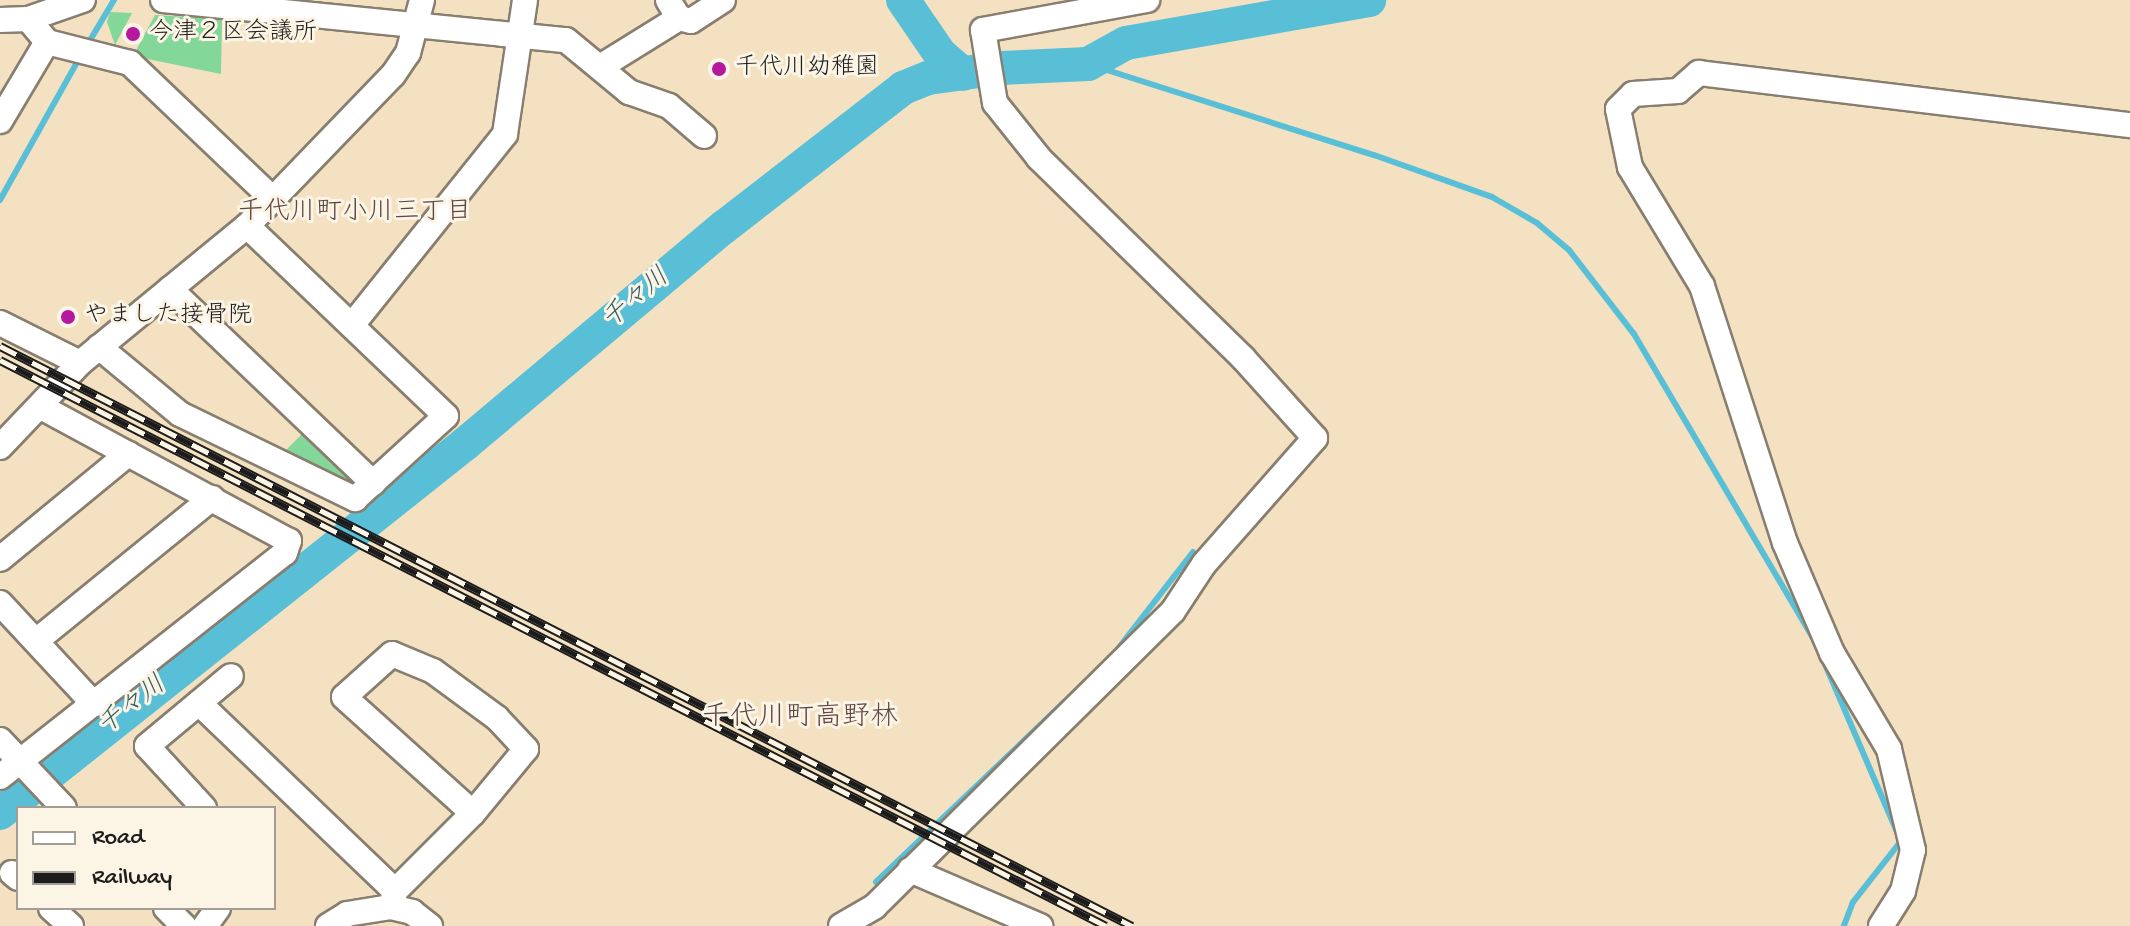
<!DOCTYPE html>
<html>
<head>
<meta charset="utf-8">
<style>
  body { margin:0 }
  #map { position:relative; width:2130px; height:926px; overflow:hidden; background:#f3e1c2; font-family:"Gochi Hand","Klee One",sans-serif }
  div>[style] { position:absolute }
  .green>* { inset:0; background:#83d799 }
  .stream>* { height:6px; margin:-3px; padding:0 3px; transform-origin:3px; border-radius:3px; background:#59bfd7 }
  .river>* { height:34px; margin:-17px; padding:0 17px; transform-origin:17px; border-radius:17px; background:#59bfd7 }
  .roads { filter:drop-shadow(2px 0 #887e6f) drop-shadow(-2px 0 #887e6f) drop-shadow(0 2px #887e6f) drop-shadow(0 -2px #887e6f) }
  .minor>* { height:24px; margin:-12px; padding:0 12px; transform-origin:12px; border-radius:12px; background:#fff }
  .rail>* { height:9px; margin-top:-4.5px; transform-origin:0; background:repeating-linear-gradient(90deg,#fcf5e5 0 18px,#1c1c1c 0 36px); box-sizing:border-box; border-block:2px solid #1c1c1c }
  .dots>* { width:22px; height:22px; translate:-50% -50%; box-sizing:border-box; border:4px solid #fcf5e5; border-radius:50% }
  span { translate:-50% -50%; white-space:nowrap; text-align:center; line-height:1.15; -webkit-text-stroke:6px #fcf5e5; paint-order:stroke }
  .poi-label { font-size:24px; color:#1c1c1c }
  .left { translate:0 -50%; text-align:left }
  .neighbourhood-label { font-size:26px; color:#604745 }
  .water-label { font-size:26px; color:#345d67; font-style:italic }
  .quarter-label { font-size:28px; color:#604745 }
  .legend { position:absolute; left:16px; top:806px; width:260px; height:104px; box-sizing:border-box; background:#fcf5e5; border:2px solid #a29e95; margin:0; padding:10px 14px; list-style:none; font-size:24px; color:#1c1c1c }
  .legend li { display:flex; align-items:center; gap:16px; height:40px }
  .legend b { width:40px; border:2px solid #a29e95 }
</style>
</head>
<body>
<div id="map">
  <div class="green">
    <div style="clip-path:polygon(110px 12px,132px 13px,115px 45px,107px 22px)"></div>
    <div style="clip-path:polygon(155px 15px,222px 19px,221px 74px,133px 56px)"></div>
    <div style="clip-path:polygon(306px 430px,353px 475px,345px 484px,284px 452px)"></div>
  </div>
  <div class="stream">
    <div style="left:86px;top:47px;width:55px;rotate:-59.2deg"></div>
    <div style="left:1088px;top:64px;width:300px;rotate:17.7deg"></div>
    <div style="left:1374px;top:155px;width:125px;rotate:19.6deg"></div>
    <div style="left:1492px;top:197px;width:52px;rotate:30deg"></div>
    <div style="left:1537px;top:223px;width:42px;rotate:40.2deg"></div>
    <div style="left:1569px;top:250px;width:106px;rotate:52.3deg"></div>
    <div style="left:1634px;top:334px;width:355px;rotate:59.5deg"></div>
    <div style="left:0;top:200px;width:164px;rotate:-60.8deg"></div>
    <div style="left:1117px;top:650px;width:124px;rotate:-52.2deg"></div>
    <div style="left:1825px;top:664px;width:193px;rotate:66.8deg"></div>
    <div style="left:1901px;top:841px;width:78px;rotate:128.2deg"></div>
    <div style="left:1853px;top:902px;width:26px;rotate:111deg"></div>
    <div style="left:876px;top:882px;width:288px;rotate:-43.7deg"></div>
  </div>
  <div class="river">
    <div style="left:903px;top:0;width:65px;rotate:55.6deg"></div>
    <div style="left:940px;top:54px;width:30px;rotate:41deg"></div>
    <div style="left:0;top:813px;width:594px;rotate:-38.43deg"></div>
    <div style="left:465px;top:444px;width:338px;rotate:-40deg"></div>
    <div style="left:724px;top:227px;width:227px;rotate:-37.8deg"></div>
    <div style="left:903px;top:88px;width:27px;rotate:-22deg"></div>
    <div style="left:928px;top:78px;width:74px;rotate:-7.8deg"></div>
    <div style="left:1001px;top:68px;width:87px;rotate:-2.6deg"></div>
    <div style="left:1088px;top:64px;width:43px;rotate:-28.9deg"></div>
    <div style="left:1126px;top:43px;width:247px;rotate:-10deg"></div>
  </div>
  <div class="roads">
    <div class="minor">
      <div style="left:163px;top:0;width:405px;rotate:5.7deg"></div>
      <div style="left:566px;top:40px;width:82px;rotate:39.5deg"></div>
      <div style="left:629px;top:92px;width:42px;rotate:19.3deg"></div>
      <div style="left:669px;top:106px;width:46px;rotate:40.6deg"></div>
      <div style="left:668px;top:0;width:21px;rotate:59deg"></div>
      <div style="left:679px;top:18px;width:12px;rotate:14deg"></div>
      <div style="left:691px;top:21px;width:38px;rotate:-33deg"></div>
      <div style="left:28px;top:19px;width:30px;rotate:50deg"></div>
      <div style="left:47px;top:42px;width:86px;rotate:14.2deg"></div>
      <div style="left:130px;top:63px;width:196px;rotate:43.6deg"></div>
      <div style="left:0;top:20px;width:28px;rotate:-2deg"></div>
      <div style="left:28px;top:19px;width:58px;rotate:-19.1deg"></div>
      <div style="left:600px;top:67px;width:93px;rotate:-31.8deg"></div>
      <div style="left:0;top:121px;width:92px;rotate:-59.3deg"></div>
      <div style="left:170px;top:289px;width:281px;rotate:43.7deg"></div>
      <div style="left:0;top:323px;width:89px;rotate:26.6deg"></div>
      <div style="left:353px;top:324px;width:243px;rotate:-51.3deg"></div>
      <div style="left:505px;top:134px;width:135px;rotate:-81.5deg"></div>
      <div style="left:99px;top:347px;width:105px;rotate:39.6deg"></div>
      <div style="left:180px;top:414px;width:195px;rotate:25.9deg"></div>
      <div style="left:355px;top:499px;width:123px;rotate:-42.4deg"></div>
      <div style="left:446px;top:416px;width:275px;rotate:-136.3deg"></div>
      <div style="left:0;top:447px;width:116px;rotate:-46.4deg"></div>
      <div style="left:80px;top:363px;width:216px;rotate:-39.4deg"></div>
      <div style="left:247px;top:226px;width:210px;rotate:-46deg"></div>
      <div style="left:393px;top:75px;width:27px;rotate:-56deg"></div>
      <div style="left:408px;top:53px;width:55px;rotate:-75.2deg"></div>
      <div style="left:0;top:559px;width:166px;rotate:-39.4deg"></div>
      <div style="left:0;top:603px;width:138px;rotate:47.1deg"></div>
      <div style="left:36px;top:641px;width:227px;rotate:-39.1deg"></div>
      <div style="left:199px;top:703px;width:272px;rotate:43.8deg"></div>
      <div style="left:0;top:740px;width:93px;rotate:46.7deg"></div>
      <div style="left:0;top:777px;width:362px;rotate:-38.2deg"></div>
      <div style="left:285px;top:553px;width:13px;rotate:-72deg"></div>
      <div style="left:289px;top:541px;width:282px;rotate:-151.6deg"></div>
      <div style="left:204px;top:808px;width:84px;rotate:-132.6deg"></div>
      <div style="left:147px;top:746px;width:109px;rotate:-39.8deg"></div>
      <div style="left:910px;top:870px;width:142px;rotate:23.3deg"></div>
      <div style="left:12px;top:873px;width:8px;rotate:40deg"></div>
      <div style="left:391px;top:907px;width:16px;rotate:-76deg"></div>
      <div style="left:395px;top:891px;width:110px;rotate:-45deg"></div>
      <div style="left:473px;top:813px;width:83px;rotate:-50.4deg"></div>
      <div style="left:526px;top:749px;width:42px;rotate:-133.1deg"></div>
      <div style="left:497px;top:718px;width:79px;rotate:-143.7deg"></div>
      <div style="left:433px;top:671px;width:44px;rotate:-157.5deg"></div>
      <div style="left:392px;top:654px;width:64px;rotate:138.1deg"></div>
      <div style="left:344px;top:697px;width:173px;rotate:42deg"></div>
      <div style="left:51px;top:908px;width:27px;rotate:42deg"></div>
      <div style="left:166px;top:908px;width:25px;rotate:45deg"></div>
      <div style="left:205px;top:926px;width:22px;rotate:-54deg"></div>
      <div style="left:328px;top:926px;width:22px;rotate:-32deg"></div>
      <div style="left:347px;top:914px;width:45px;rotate:-9deg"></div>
      <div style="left:391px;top:907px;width:22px;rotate:13deg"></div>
      <div style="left:412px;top:912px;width:23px;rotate:38deg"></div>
      <div style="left:841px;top:926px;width:39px;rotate:-30deg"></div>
      <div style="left:875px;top:906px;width:419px;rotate:-44.7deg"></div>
      <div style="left:1173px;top:611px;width:56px;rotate:-56.6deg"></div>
      <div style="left:1204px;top:564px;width:168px;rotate:-48.6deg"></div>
      <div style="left:1315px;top:438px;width:108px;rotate:-132deg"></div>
      <div style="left:1243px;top:358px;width:286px;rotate:-135.6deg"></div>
      <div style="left:1039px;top:158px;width:70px;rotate:-128.7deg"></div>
      <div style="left:995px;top:103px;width:74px;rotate:-99.3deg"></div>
      <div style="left:983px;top:30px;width:167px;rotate:-10.4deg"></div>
      <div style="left:1881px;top:926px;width:41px;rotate:-57.8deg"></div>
      <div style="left:1903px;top:891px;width:42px;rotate:-76.3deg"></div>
      <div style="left:1913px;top:850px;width:104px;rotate:-103.4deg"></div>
      <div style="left:1889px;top:749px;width:112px;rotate:-120.7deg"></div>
      <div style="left:1832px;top:653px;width:120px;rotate:-113.1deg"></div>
      <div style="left:1785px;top:543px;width:270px;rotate:-107.9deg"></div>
      <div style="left:1702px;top:286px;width:139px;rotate:-121.2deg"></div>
      <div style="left:1630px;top:167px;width:59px;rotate:-101.7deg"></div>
      <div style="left:1618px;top:109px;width:21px;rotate:-45deg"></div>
      <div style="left:1633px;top:94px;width:45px;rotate:-3.8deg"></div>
      <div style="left:1678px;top:91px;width:28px;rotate:-41deg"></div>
      <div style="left:1699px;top:73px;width:434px;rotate:6.9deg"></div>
    </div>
  </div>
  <div class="rail">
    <div style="left:0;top:346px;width:1272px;rotate:27.13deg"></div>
    <div style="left:0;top:360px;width:1242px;rotate:27.1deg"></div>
  </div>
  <div class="dots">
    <div style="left:133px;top:34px;background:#b5179e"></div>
    <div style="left:719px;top:69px;background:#b5179e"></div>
    <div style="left:68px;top:317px;background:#b5179e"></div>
  </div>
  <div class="poi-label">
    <span class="left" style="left:149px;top:34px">今津２区会議所</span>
    <span class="left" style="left:735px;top:69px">千代川幼稚園</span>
    <span class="left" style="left:84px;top:317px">やました接骨院</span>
  </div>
  <div class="neighbourhood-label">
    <span style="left:355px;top:214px">千代川町小川三丁目</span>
  </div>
  <div class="water-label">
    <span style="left:637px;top:300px;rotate:-40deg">千々川</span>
    <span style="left:133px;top:707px;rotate:-38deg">千々川</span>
  </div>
  <div class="quarter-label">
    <span style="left:800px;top:719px">千代川町高野林</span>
  </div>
  <ul class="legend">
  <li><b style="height:10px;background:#fff"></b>Road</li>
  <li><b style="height:10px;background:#1c1c1c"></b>Railway</li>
  </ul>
</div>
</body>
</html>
